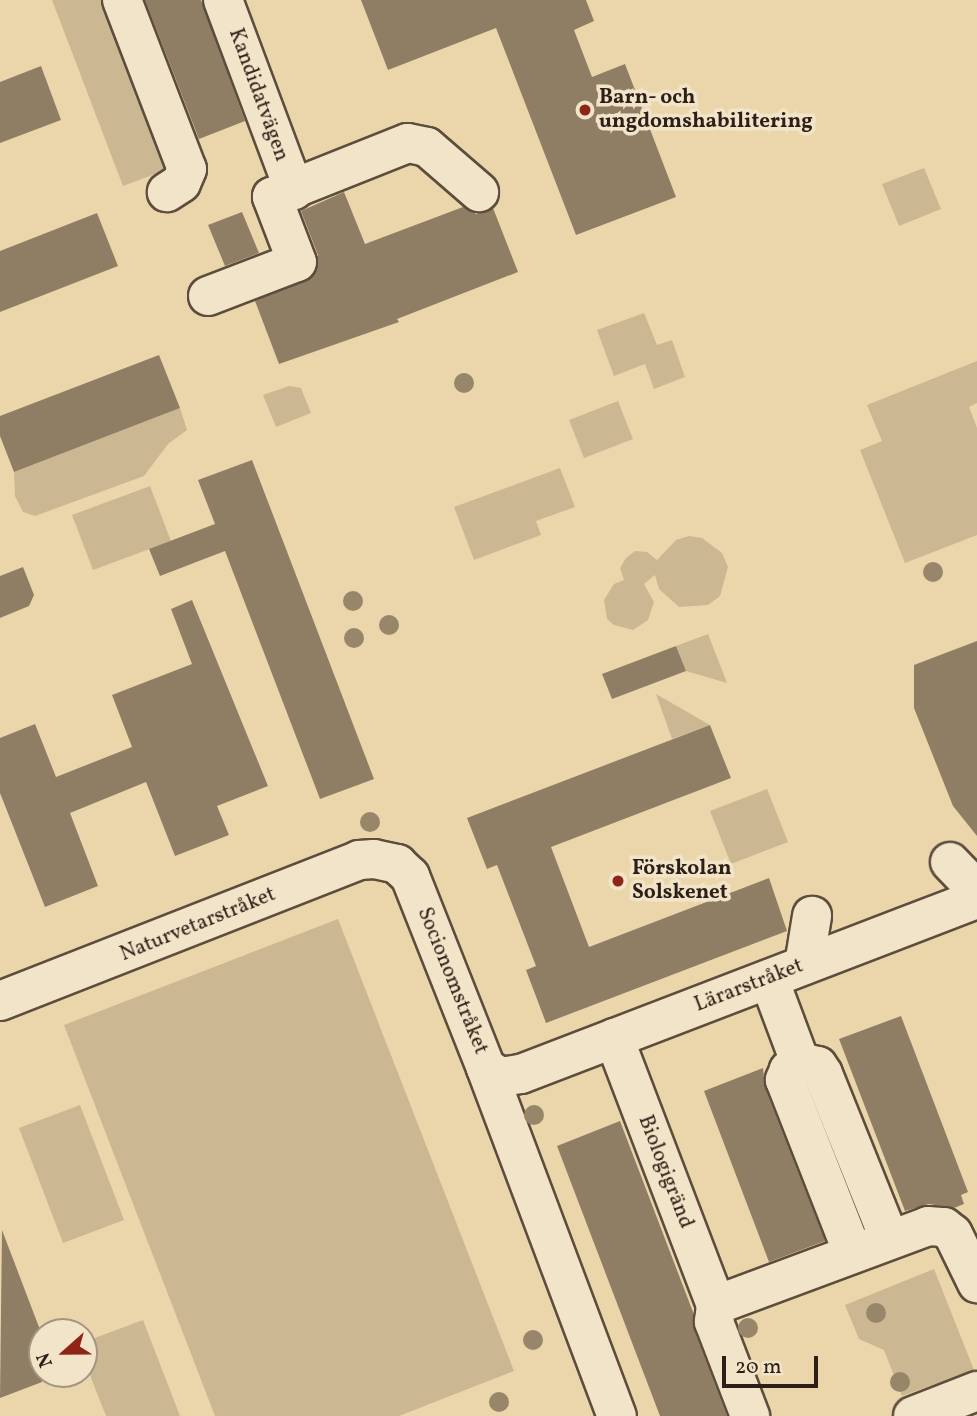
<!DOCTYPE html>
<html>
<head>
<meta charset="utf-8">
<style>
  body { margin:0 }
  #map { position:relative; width:977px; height:1416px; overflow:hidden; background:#ebd6ab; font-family:Vollkorn,serif }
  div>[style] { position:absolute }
  .green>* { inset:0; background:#cbb792 }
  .building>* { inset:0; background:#907e64 }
  .roads { filter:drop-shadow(2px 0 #5c4d3d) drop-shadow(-2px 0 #5c4d3d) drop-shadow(0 2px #5c4d3d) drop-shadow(0 -2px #5c4d3d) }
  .minor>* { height:38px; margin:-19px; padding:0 19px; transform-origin:19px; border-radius:19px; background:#f2e4c8 }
  .trees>* { width:20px; height:20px; margin:-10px; border-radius:50%; background:#98866b }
  .dots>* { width:19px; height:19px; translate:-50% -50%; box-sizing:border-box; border:4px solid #f2e4c8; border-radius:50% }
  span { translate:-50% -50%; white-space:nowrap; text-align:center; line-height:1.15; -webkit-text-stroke:7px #f2e4c8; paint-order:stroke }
  .street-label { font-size:21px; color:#2d1f18 }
  .poi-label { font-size:21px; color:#2d1f18; font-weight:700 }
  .left { translate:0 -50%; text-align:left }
  .north { position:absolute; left:28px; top:1318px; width:70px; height:70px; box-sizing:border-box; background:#f2e4c8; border:2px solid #a39582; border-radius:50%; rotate:249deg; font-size:19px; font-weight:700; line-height:28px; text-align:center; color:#2d1f18 }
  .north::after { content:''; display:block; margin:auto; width:24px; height:32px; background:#8f2418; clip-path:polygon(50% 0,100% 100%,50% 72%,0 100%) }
  .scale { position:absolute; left:722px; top:1356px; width:96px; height:32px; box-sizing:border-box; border:4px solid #2d1f18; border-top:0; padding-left:9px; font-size:21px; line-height:24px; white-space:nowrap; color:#2d1f18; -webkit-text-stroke:5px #f2e4c8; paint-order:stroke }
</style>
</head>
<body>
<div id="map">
  <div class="green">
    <div style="clip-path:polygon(52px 0,108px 0,171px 168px,123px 186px)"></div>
    <div style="clip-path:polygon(924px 168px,941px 209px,899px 226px,882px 184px)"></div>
    <div style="clip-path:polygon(644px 313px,657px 345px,672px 340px,685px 377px,654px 389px,645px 364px,614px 376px,597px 330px)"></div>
    <div style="clip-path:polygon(977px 361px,977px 403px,969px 407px,977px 428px,977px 535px,905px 563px,860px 450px,882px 441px,867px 405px)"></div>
    <div style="clip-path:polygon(289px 386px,301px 388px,311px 413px,276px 427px,263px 395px)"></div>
    <div style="clip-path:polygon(618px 401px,633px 439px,584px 458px,569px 420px)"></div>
    <div style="clip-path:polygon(180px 408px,187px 430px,168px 444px,144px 476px,35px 516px,23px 512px,15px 496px,14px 472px)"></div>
    <div style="clip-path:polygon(560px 468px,575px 507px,536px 521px,541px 535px,474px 560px,454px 507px)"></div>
    <div style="clip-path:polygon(150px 486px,171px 541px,93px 570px,72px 515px)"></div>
    <div style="clip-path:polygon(689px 536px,702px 538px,722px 553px,728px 567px,720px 596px,708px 605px,679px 607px,659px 589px,655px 575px,644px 584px,654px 602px,648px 620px,633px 630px,614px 625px,607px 619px,604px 600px,614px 584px,624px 580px,620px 568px,626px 558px,635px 551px,647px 552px,657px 560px,676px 540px)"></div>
    <div style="clip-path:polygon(708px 634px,727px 683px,686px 671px,676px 646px)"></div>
    <div style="clip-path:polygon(656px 694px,710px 725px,672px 739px)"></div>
    <div style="clip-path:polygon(767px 789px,788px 842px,731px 864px,710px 811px)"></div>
    <div style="clip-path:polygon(338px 919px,514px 1371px,399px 1416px,215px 1416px,64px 1025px)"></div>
    <div style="clip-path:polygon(80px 1105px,124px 1220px,63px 1243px,19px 1128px)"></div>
    <div style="clip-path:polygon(934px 1269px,974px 1370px,902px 1396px,884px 1350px,859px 1339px,845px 1305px)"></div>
    <div style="clip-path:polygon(143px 1320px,180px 1416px,106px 1416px,84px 1360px,84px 1342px)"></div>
  </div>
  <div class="building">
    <div style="clip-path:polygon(145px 0,201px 0,245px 121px,199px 139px)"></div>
    <div style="clip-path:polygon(361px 0,586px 0,594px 21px,574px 30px,592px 77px,625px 64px,676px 197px,576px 235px,496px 28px,388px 70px)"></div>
    <div style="clip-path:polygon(41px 66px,61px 120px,0 143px,0 82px)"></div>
    <div style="clip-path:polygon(344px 192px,365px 244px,463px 207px,476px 214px,493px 208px,518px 272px,397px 319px,399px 322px,279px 364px,255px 301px,313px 276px,318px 255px,301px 211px)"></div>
    <div style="clip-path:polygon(242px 212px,259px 253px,225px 266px,208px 225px)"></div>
    <div style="clip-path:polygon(97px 213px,118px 266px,0 312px,0 251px)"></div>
    <div style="clip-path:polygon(159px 355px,180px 408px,14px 472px,0 436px,0 416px)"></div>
    <div style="clip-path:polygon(252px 460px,374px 779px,320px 799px,225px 551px,160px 576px,149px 549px,215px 524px,198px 480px)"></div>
    <div style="clip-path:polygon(23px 567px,34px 595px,29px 606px,0 618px,0 576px)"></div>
    <div style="clip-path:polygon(192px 600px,268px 786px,217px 806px,229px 835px,175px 856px,146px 782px,70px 813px,98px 886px,45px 907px,0 793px,0 738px,35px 724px,56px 777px,132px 747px,112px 695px,192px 664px,171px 609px)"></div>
    <div style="clip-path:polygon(977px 641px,977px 836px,953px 806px,914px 708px,914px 665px)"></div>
    <div style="clip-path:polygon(676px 646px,686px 671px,612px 699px,602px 674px)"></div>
    <div style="clip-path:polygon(710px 725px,731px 778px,551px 847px,589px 947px,769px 878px,787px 931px,546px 1023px,526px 970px,536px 966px,497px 865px,487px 869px,467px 818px)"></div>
    <div style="clip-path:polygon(901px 1016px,968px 1192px,961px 1195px,964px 1204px,954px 1208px,929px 1204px,905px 1211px,839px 1039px)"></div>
    <div style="clip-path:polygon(763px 1068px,765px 1088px,825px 1241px,769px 1262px,704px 1091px)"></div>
    <div style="clip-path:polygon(620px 1121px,693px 1312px,694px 1330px,727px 1416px,660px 1416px,557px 1146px)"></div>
    <div style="clip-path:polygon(2px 1230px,42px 1335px,42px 1382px,0 1398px)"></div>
  </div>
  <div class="roads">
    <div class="minor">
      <div style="left:122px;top:0;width:181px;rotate:69deg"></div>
      <div style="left:187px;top:169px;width:15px;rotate:113deg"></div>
      <div style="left:181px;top:183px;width:17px;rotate:147deg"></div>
      <div style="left:223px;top:0;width:203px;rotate:69.5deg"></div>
      <div style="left:208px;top:296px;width:95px;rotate:-20.9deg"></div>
      <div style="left:297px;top:262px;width:70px;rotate:-111deg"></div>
      <div style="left:272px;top:197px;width:146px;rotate:-21.7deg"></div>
      <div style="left:408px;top:143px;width:19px;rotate:12deg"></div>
      <div style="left:427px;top:147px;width:69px;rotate:40.9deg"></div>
      <div style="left:950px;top:862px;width:39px;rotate:46deg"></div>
      <div style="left:804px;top:965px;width:50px;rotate:-80.7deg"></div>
      <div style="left:769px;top:979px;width:89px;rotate:69.5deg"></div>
      <div style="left:800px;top:1062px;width:18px;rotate:13deg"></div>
      <div style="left:818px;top:1066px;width:9px;rotate:58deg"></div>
      <div style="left:823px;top:1074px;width:177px;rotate:68.1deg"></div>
      <div style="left:0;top:1001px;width:386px;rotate:-21.4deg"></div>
      <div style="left:359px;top:860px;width:15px;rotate:-4deg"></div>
      <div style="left:374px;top:859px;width:24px;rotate:12deg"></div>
      <div style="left:397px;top:864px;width:18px;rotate:43deg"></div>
      <div style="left:410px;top:876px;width:206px;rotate:68.4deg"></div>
      <div style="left:486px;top:1068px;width:17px;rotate:31deg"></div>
      <div style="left:501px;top:1077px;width:20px;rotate:-9deg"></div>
      <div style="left:521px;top:1074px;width:488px;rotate:-21deg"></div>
      <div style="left:614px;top:1038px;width:286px;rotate:69.1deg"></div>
      <div style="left:716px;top:1305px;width:17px;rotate:97deg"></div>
      <div style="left:714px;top:1322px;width:101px;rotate:69deg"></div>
      <div style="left:800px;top:1062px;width:14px;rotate:144deg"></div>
      <div style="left:789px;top:1070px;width:11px;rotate:112deg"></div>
      <div style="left:785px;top:1080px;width:184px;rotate:68.6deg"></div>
      <div style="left:486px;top:1068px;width:372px;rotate:69.4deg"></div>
      <div style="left:716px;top:1305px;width:226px;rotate:-20.4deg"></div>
      <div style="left:928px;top:1226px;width:16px;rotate:4deg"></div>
      <div style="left:944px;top:1227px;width:11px;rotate:38deg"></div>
      <div style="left:953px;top:1234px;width:55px;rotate:63.9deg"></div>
      <div style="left:913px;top:1416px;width:69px;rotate:-21.3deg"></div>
    </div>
  </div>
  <div class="trees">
    <div style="left:464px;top:383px"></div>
    <div style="left:933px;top:572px"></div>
    <div style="left:353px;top:601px"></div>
    <div style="left:389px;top:625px"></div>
    <div style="left:354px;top:638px"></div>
    <div style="left:370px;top:822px"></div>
    <div style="left:534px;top:1115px"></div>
    <div style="left:876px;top:1313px"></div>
    <div style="left:748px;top:1328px"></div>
    <div style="left:533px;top:1340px"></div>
    <div style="left:900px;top:1382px"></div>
    <div style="left:499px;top:1402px"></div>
  </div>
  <div class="dots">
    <div style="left:585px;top:110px;background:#8f2418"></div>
    <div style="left:618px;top:881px;background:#8f2418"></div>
  </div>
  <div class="street-label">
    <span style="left:258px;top:95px;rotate:70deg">Kandidatvägen</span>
    <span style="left:198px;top:925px;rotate:-22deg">Naturvetarstråket</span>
    <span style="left:452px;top:981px;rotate:68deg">Socionomstråket</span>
    <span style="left:749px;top:986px;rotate:-21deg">Lärarstråket</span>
    <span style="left:665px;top:1172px;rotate:69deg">Biologigränd</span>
  </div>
  <div class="poi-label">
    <span class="left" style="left:599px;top:110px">Barn- och<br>ungdomshabilitering</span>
    <span class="left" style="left:632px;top:881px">Förskolan<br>Solskenet</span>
  </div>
  <div class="north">N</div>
  <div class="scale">20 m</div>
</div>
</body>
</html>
